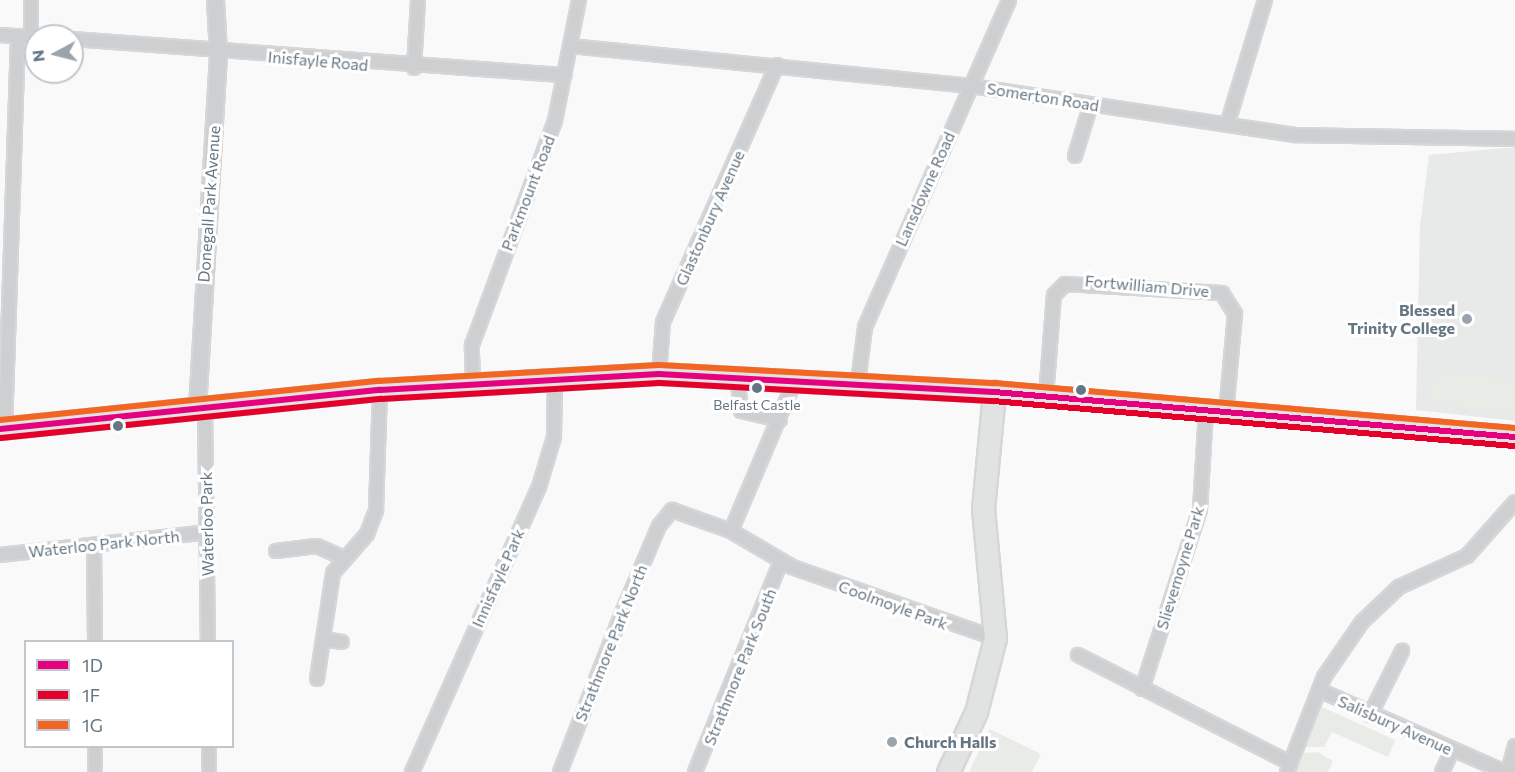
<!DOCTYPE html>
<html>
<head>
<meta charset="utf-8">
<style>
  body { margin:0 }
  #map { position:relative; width:1515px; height:772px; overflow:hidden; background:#f9f9f9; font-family:Commissioner,sans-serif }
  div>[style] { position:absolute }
  .built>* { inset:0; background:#e8e9e9 }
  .green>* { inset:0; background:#e8ebe6 }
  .roads { filter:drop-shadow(2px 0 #d5d6d7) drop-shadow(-2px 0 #d5d6d7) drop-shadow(0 2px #d5d6d7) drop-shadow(0 -2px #d5d6d7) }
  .minor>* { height:12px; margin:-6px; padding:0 6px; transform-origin:6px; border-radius:6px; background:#cecfd0 }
  .tertiary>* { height:15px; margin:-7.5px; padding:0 7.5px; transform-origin:7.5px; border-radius:7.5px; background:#cecfd0 }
  .primary>* { height:20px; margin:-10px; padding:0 10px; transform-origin:10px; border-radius:10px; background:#e1e2e2 }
  .trunk>* { height:21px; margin:-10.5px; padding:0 10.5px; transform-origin:10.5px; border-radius:10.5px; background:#e1e2e2 }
  .bus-1>* { height:6px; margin:-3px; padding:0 3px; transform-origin:3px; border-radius:3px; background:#e5007d }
  .bus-2>* { height:6px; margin:-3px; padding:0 3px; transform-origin:3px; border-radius:3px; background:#e4002b }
  .bus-3>* { height:6px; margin:-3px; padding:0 3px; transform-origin:3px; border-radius:3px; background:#f26522 }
  .dots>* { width:16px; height:16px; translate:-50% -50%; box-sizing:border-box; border:3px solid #fff; border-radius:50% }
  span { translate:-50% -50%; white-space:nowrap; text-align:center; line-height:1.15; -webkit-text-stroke:6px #fff; paint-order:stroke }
  .bus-label { font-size:14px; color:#657683 }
  .street-label { font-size:16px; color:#657683 }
  .poi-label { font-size:16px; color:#657683; font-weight:700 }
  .right { translate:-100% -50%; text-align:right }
  .left { translate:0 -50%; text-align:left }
  .legend { position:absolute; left:24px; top:640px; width:210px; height:108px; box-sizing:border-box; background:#fff; border:2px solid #c1c8cd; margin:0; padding:8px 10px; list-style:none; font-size:18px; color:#657683 }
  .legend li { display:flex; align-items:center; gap:12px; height:30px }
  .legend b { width:30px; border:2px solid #c1c8cd }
  .north { position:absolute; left:24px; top:24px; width:60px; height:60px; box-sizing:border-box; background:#fff; border:2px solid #c1c8cd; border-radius:50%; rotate:263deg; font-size:16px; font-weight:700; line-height:24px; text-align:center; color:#657683 }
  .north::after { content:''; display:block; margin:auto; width:21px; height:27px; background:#99a4ac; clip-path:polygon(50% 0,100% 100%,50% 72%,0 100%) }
</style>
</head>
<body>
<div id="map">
  <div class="built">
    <div style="clip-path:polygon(1515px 147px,1515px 421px,1416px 410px,1420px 227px,1429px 155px)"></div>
  </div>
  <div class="green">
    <div style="clip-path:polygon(1434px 371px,1515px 380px,1514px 412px,1431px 404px)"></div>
    <div style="clip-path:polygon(1322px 707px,1395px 740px,1388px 757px,1332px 732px,1324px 747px,1306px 747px)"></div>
    <div style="clip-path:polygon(990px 729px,1041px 754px,1032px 772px,969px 772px)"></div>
    <div style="clip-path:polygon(1318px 752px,1333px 761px,1328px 772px,1296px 772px,1304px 753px)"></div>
  </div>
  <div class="roads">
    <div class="minor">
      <div style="left:31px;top:0;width:36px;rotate:90deg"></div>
      <div style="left:0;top:35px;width:26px;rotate:4deg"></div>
      <div style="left:72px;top:39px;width:494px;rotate:4.2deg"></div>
      <div style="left:570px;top:46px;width:403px;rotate:5.7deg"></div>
      <div style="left:971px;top:86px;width:329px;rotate:8.6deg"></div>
      <div style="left:1296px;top:135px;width:219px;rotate:1deg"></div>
      <div style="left:414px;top:68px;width:68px;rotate:-86.6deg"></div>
      <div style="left:1228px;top:122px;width:127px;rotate:-73.1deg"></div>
      <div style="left:1075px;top:156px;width:51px;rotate:-73deg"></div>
      <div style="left:659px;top:374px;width:52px;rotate:-85.6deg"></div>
      <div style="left:663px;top:322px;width:281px;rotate:-66.1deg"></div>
      <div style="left:737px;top:376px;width:35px;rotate:83deg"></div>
      <div style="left:741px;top:411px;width:40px;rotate:13deg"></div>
      <div style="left:473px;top:382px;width:37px;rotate:-92deg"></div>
      <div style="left:472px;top:345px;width:239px;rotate:-69.7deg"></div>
      <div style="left:555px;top:121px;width:123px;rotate:-78.8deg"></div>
      <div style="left:858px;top:382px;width:55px;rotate:-82.7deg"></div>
      <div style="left:865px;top:327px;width:357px;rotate:-66.2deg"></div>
      <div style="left:1046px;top:396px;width:101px;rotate:-85.5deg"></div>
      <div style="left:1054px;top:295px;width:16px;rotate:-45deg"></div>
      <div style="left:1065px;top:284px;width:157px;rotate:3.3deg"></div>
      <div style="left:1222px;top:293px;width:25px;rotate:58deg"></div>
      <div style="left:1235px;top:314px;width:98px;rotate:95.2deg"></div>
      <div style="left:205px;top:407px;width:235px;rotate:89.3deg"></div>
      <div style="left:5px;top:429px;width:392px;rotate:-88.1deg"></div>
      <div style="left:731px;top:531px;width:166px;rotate:-67deg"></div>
      <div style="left:94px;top:546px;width:96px;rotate:89.4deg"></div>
      <div style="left:276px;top:551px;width:41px;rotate:-7deg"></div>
      <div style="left:317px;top:546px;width:27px;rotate:24deg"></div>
      <div style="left:0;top:555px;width:208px;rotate:-6.3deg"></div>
      <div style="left:323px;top:639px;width:19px;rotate:9deg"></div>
      <div style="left:1078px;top:655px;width:238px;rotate:27deg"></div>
      <div style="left:317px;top:679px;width:107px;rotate:-81.4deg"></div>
      <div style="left:333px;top:573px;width:52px;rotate:-48.9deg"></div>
      <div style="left:367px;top:534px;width:26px;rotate:-69deg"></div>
      <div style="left:376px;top:510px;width:120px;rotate:-88.1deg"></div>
      <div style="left:1142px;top:689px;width:189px;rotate:-72.1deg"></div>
      <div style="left:1200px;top:509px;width:99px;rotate:-86.5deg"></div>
      <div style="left:1319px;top:690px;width:203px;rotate:23.8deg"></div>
      <div style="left:1370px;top:715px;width:72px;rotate:-63.4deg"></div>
      <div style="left:209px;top:746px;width:26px;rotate:90deg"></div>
      <div style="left:95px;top:772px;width:26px;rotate:-90deg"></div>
      <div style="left:412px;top:772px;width:312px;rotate:-66deg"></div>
      <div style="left:539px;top:487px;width:52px;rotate:-73.3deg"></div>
      <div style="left:554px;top:437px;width:60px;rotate:-89deg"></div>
      <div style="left:560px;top:772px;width:171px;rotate:-68.7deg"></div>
      <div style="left:622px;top:613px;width:95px;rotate:-67deg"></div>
      <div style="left:659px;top:526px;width:21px;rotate:-51deg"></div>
      <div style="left:672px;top:510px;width:63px;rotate:19.6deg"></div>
      <div style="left:731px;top:531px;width:71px;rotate:30.5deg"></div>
      <div style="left:792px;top:567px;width:215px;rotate:19.3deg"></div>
      <div style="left:695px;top:772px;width:228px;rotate:-67.8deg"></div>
      <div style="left:1287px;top:772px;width:102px;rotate:-68.7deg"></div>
      <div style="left:1324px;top:677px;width:67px;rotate:-55.4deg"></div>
      <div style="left:1362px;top:622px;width:51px;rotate:-43.4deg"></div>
      <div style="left:1399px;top:587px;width:75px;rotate:-24.5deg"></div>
      <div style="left:1467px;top:556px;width:72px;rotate:-48.4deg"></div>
      <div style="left:1442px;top:772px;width:23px;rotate:-65deg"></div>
      <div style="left:1508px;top:772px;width:27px;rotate:-75deg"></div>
    </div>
    <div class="tertiary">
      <div style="left:197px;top:408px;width:356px;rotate:-86.6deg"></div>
      <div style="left:218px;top:53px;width:53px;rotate:-93.2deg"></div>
    </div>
    <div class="primary">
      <div style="left:0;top:429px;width:382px;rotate:-5.9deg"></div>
      <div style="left:380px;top:390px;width:279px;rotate:-3.3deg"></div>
      <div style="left:659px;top:374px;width:335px;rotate:3.1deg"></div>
      <div style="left:994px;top:392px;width:523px;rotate:4.94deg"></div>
    </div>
    <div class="trunk">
      <div style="left:948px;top:772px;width:66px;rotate:-65deg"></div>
      <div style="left:976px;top:712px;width:76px;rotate:-75.6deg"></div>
      <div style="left:995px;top:638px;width:130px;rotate:-95.3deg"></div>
      <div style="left:983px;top:509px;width:118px;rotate:-84.6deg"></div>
    </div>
  </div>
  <div class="bus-1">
    <div style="left:0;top:429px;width:382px;rotate:-5.9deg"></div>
    <div style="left:380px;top:390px;width:279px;rotate:-3.3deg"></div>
    <div style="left:659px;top:374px;width:335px;rotate:3.1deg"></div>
    <div style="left:994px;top:392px;width:523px;rotate:4.94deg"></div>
  </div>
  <div class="bus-2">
    <div style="left:1px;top:438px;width:382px;rotate:-5.9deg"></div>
    <div style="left:381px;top:399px;width:278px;rotate:-3.3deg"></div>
    <div style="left:659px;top:383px;width:334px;rotate:3.1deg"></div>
    <div style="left:993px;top:401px;width:523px;rotate:4.94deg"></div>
  </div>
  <div class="bus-3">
    <div style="left:0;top:420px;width:381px;rotate:-5.9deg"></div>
    <div style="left:379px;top:381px;width:280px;rotate:-3.3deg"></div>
    <div style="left:659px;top:365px;width:336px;rotate:3.1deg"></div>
    <div style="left:995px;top:383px;width:522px;rotate:4.95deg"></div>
  </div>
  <div class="dots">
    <div style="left:1467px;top:319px;background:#99a4ac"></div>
    <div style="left:757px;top:388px;background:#657683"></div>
    <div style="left:1081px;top:390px;background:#657683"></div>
    <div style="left:118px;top:426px;background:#657683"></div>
    <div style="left:892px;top:742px;background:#99a4ac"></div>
  </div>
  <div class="bus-label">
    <span style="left:757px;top:405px">Belfast Castle</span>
  </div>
  <div class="street-label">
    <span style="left:318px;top:61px;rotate:5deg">Inisfayle Road</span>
    <span style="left:1043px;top:97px;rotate:9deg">Somerton Road</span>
    <span style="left:925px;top:189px;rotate:-66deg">Lansdowne Road</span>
    <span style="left:528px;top:193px;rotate:-69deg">Parkmount Road</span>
    <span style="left:209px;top:204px;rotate:-86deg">Donegall Park Avenue</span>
    <span style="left:710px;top:218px;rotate:-66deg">Glastonbury Avenue</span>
    <span style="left:1147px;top:286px;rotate:5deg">Fortwilliam Drive</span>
    <span style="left:207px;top:524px;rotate:-91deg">Waterloo Park</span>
    <span style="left:104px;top:544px;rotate:-6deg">Waterloo Park North</span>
    <span style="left:1180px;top:568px;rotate:-73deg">Slievemoyne Park</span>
    <span style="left:498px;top:578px;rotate:-66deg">Innisfayle Park</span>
    <span style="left:893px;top:605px;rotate:20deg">Coolmoyle Park</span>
    <span style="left:611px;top:643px;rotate:-68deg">Strathmore Park North</span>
    <span style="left:740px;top:667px;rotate:-68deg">Strathmore Park South</span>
    <span style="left:1395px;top:725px;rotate:24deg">Salisbury Avenue</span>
  </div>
  <div class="poi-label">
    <span class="right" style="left:1455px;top:319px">Blessed<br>Trinity College</span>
    <span class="left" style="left:904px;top:742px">Church Halls</span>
  </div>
  <ul class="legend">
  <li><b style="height:8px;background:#e5007d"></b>1D</li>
  <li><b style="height:8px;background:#e4002b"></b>1F</li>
  <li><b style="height:8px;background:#f26522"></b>1G</li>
  </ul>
  <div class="north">N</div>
</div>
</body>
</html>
